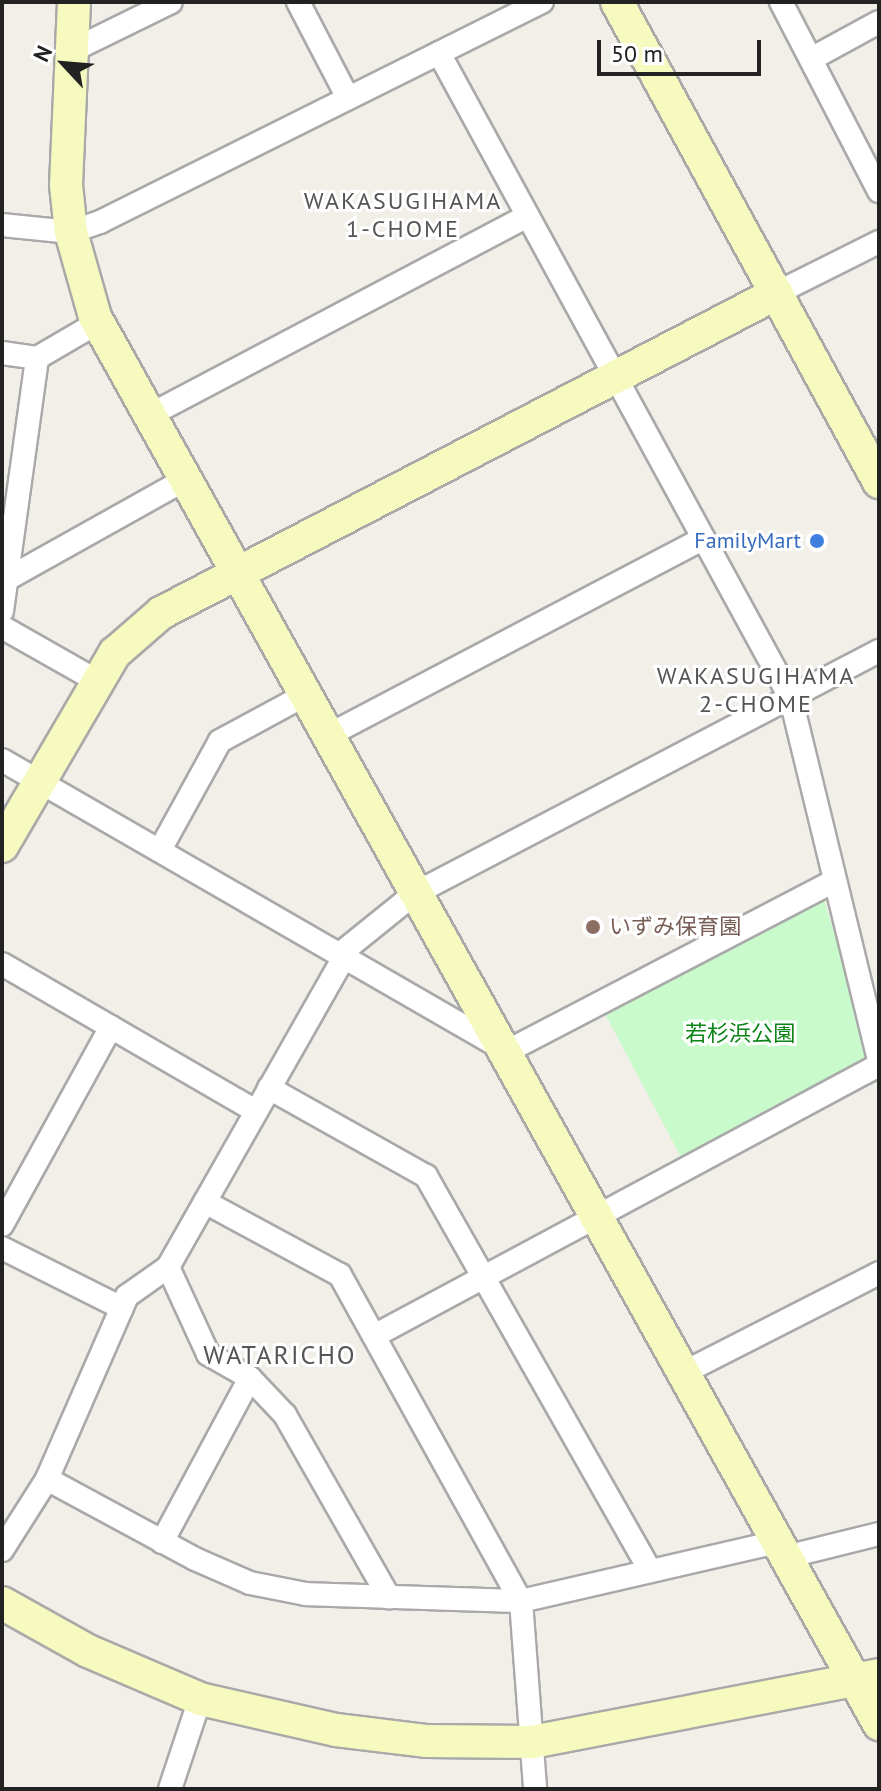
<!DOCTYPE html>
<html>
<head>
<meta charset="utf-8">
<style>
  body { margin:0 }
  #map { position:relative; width:881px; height:1791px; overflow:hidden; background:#f2efe9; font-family:"PT Sans","Noto Sans JP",sans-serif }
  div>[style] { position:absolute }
  .park>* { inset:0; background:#c8facc }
  .roads { filter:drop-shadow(2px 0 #a9a9a9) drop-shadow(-2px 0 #a9a9a9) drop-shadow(0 2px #a9a9a9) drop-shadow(0 -2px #a9a9a9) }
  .street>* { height:22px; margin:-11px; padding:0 11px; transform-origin:11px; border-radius:11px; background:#fff }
  .secondary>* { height:32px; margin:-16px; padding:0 16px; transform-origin:16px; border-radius:16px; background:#f7fabf }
  .dots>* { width:22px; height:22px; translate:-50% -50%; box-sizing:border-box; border:4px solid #fff; border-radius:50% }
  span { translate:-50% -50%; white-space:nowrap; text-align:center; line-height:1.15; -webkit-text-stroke:6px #fff; paint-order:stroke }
  .shop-label { font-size:22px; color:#366cbe }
  .right { translate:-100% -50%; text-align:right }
  .education-label { font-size:22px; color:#785e54 }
  .left { translate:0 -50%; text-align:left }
  .park-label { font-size:22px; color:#0c8416 }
  .neighbourhood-label { font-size:24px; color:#555; letter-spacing:2px }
  .quarter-label { font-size:26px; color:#555; letter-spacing:2px }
  .frame { position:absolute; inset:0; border:4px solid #222; pointer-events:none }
  .north { position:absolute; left:24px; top:24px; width:80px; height:80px; -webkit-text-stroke:6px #fff; paint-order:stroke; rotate:296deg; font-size:22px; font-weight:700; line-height:32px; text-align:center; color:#222 }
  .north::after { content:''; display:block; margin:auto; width:28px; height:36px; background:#222; clip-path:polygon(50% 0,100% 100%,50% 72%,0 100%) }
  .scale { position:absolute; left:597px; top:40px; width:164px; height:36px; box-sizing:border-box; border:4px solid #222; border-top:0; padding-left:10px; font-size:24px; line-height:28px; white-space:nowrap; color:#222; -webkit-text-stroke:6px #fff; paint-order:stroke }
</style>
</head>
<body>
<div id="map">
  <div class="park">
    <div style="clip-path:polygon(823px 896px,872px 1059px,682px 1159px,603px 1010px)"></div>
  </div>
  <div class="roads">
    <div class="street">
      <div style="left:298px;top:2px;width:106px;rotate:62.5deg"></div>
      <div style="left:781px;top:2px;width:213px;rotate:62.6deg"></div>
      <div style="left:71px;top:51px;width:111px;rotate:-26.1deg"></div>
      <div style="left:439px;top:53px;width:736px;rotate:61.41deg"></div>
      <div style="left:791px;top:699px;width:372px;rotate:76.3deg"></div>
      <div style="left:811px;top:59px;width:77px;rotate:-28.6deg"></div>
      <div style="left:2px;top:225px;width:69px;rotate:5.8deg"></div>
      <div style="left:71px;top:232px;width:31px;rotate:-19deg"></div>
      <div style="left:100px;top:222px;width:494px;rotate:-26.5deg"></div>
      <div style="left:777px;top:293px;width:114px;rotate:-26.6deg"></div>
      <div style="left:2px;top:353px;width:35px;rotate:8deg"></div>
      <div style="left:37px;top:358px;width:69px;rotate:-30.3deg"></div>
      <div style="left:148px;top:416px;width:429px;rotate:-27.8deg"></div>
      <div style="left:7px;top:579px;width:203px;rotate:-29.2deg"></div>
      <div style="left:2px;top:611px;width:255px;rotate:-82.1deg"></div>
      <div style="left:2px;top:627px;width:109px;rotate:29.6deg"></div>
      <div style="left:327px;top:736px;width:424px;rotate:-27.7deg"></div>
      <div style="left:2px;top:760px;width:573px;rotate:29.97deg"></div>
      <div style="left:160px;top:850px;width:124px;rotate:-61.2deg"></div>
      <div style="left:220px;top:741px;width:97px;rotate:-28.4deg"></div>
      <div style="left:341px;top:953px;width:94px;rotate:-38.9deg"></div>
      <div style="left:414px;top:894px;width:525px;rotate:-27.59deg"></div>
      <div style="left:2px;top:964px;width:293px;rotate:30.1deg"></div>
      <div style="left:502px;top:1054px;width:375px;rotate:-27.5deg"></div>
      <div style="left:269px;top:1088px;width:180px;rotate:29.3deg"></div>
      <div style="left:426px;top:1176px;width:454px;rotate:60.4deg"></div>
      <div style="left:205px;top:1202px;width:153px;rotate:28.4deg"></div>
      <div style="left:340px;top:1275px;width:373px;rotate:61deg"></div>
      <div style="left:521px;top:1601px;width:189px;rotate:85.7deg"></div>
      <div style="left:2px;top:1225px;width:226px;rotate:-61.2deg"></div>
      <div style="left:2px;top:1248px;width:134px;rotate:26.6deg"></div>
      <div style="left:168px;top:1267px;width:96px;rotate:65.3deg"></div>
      <div style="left:208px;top:1354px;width:48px;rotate:29.7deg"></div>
      <div style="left:250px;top:1378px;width:51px;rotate:46.6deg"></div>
      <div style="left:285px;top:1415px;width:210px;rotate:60.3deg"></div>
      <div style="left:374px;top:1336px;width:573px;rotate:-28.22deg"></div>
      <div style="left:685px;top:1372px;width:218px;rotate:-27deg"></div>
      <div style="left:47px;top:1479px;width:168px;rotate:28.4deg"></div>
      <div style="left:195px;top:1559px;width:60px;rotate:23.6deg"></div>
      <div style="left:250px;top:1583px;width:57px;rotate:11.1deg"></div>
      <div style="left:306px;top:1594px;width:215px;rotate:1.9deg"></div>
      <div style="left:521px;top:1601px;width:267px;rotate:-13deg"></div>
      <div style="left:162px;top:1542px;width:186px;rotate:-61.8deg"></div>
      <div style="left:2px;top:1550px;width:84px;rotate:-57.6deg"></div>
      <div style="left:47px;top:1479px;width:200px;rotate:-66.4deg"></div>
      <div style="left:127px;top:1296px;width:50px;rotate:-35.3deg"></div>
      <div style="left:168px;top:1267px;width:358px;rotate:-60.4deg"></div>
      <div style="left:790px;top:1556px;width:92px;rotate:-13.9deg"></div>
      <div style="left:170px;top:1789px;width:95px;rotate:-71.6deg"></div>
    </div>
    <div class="secondary">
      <div style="left:74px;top:2px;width:183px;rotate:92.5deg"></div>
      <div style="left:66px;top:185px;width:47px;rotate:83.9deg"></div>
      <div style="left:71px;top:232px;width:88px;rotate:74.2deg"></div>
      <div style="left:95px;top:317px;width:1611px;rotate:60.87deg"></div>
      <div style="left:617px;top:2px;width:547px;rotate:61.37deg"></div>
      <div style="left:2px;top:846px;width:224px;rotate:-59.7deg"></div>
      <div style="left:115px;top:653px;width:61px;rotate:-41deg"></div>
      <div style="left:161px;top:613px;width:694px;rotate:-27.45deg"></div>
      <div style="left:2px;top:1603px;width:98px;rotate:29.2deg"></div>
      <div style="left:88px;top:1651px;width:122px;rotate:23.2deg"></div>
      <div style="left:200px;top:1699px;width:139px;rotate:12.8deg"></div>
      <div style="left:336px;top:1730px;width:92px;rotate:6.9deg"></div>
      <div style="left:427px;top:1741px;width:105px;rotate:0.5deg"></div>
      <div style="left:532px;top:1742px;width:353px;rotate:-10.9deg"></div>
    </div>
  </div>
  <div class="dots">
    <div style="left:817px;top:541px;background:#3f7fe0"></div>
    <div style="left:593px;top:927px;background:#8d6e63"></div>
  </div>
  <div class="shop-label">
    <span class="right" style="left:801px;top:541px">FamilyMart</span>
  </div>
  <div class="education-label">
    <span class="left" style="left:609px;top:927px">いずみ保育園</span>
  </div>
  <div class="park-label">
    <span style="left:740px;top:1034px">若杉浜公園</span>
  </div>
  <div class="neighbourhood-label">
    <span style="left:403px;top:215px">WAKASUGIHAMA<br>1-CHOME</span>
    <span style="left:756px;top:690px">WAKASUGIHAMA<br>2-CHOME</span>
  </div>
  <div class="quarter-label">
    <span style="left:280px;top:1355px">WATARICHO</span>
  </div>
  <div class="frame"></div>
  <div class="north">N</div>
  <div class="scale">50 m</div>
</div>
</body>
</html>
